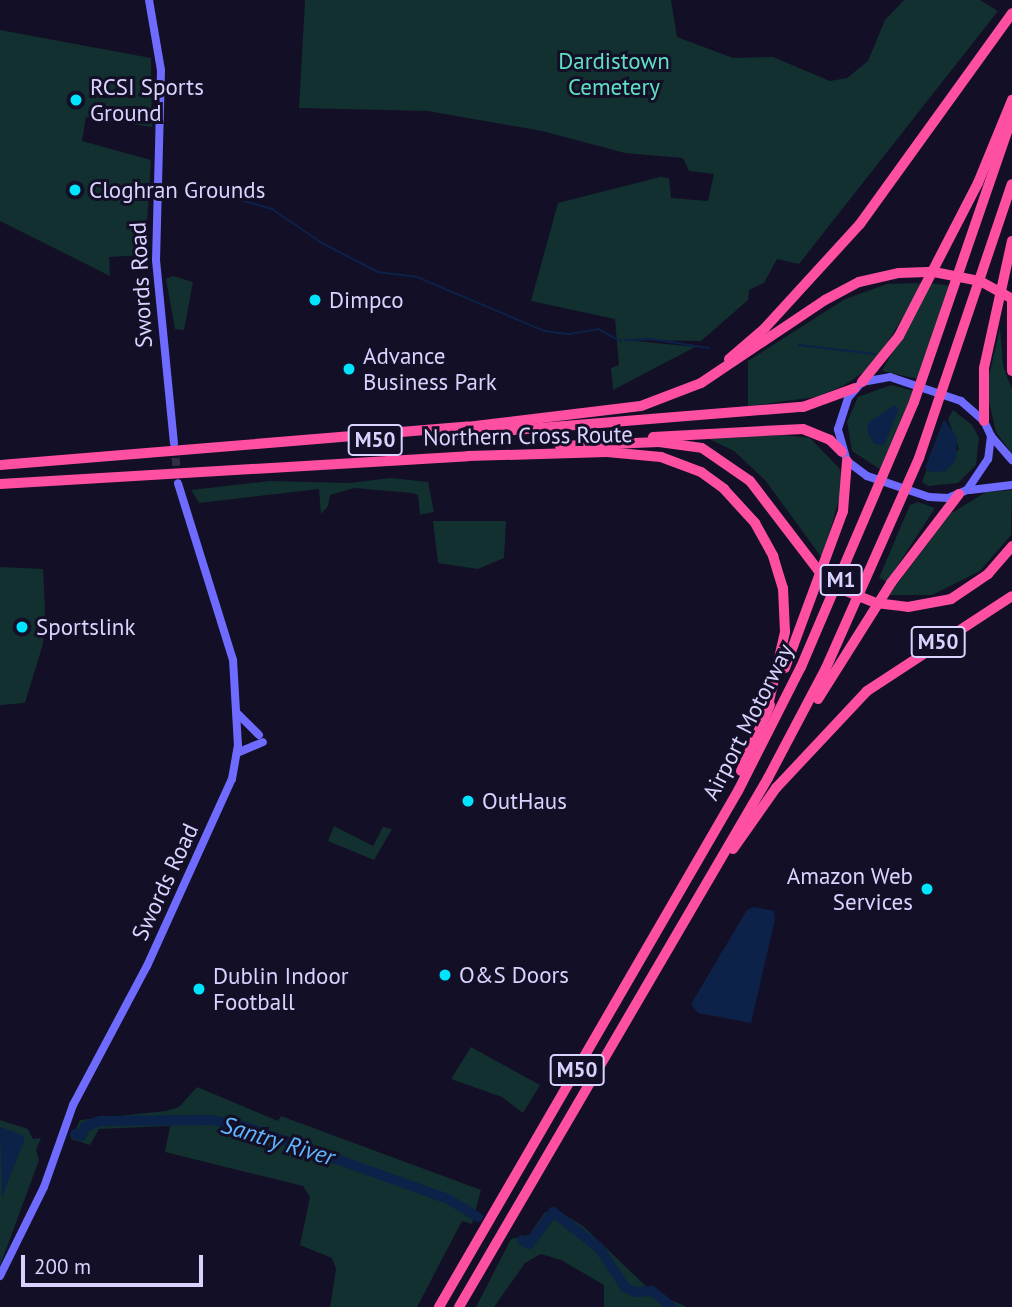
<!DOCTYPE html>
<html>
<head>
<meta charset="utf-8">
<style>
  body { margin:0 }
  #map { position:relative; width:1012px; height:1307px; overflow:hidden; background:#130f26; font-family:"PT Sans",sans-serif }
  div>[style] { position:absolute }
  .green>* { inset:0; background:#12302f }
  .water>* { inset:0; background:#0c2248 }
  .stream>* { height:2px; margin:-1px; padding:0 1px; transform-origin:1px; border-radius:1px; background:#0c2248 }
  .river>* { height:10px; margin:-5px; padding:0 5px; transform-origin:5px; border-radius:5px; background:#0c2248 }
  .secondary-tunnel>* { height:8px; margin-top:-4px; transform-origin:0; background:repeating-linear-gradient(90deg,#312d47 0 8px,transparent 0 12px) }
  .secondary>* { height:8px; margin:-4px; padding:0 4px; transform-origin:4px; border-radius:4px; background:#6f6bff }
  .highway>* { height:10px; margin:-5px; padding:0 5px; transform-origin:5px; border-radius:5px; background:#ff4fa3 }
  .dots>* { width:19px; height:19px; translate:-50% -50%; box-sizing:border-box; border:4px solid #130f26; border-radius:50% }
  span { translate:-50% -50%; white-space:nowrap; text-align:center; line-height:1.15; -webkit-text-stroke:6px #130f26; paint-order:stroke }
  .shield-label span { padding:2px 5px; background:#130f26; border:2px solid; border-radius:5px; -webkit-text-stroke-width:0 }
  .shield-label { font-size:21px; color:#d9d4ff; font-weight:700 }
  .park-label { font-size:23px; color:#5fe0c0 }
  .poi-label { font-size:23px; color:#d9d4ff }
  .left { translate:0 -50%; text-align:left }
  .right { translate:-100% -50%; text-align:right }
  .street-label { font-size:23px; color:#d9d4ff }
  .water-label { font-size:24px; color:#62b6ff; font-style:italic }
  .scale { position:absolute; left:21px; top:1255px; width:182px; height:32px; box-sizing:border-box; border:4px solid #d9d4ff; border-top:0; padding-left:9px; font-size:21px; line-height:24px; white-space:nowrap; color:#d9d4ff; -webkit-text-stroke:5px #130f26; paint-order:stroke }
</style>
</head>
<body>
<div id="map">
  <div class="green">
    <div style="clip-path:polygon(305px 0,671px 0,677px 37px,733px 58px,773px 57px,830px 81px,847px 78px,868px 61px,885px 20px,904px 0,980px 0,998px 11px,799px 264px,777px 259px,764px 283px,749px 290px,748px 300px,701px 341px,627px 340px,695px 347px,613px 390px,611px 368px,619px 365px,615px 319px,531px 301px,558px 203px,660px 177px,669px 178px,671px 198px,708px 201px,714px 174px,689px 171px,683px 158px,625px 153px,542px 131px,428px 111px,299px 108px)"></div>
    <div style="clip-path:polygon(0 30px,151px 58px,152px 127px,86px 117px,82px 141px,151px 160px,145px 255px,109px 257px,110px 276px,0 221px)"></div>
    <div style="clip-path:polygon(173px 276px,193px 282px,184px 330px,175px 329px,166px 279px)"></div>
    <div style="clip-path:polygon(923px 283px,879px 357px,864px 372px,843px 386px,816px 397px,748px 406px,748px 361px,845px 299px,887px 284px)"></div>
    <div style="clip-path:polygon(930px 283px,952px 286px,918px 379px,882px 371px)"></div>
    <div style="clip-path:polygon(1000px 328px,1003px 366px,1012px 389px,1012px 454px,996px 432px,986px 389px)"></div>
    <div style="clip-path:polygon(891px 385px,914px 391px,881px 470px,852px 451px,847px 422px,858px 397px)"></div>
    <div style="clip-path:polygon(953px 410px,972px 425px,979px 438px,976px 465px,958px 483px,928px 486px,922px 482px,927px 469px,932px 472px,959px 449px,948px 419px)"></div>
    <div style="clip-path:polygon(783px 435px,810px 438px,840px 469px,843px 486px,822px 558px,765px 480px,734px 451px,709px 439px)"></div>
    <div style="clip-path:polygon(391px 478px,428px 482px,434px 512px,413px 516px,420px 514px,418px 495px,412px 493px,354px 488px,330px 495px,328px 506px,321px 514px,319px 489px,199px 503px,191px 490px,270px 481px,349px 483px)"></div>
    <div style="clip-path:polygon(1012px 490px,1011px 535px,980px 571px,932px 595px,889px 595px,950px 514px,986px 492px)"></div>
    <div style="clip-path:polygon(918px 502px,935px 508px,887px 582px,879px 578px,910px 505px)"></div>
    <div style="clip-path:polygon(433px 521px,506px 521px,504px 558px,478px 569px,438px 563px)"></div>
    <div style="clip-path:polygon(0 567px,43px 569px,45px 609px,43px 644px,25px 703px,0 705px)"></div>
    <div style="clip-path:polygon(334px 826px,373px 846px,383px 827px,392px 829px,374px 860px,328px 841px)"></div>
    <div style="clip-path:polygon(471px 1047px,540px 1085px,523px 1113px,502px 1097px,451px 1079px)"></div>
    <div style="clip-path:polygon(197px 1087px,278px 1121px,281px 1116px,481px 1190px,472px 1224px,462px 1221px,417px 1307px,330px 1307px,336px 1269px,332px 1258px,300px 1245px,310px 1197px,303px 1186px,165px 1152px,170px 1126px,99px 1129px,90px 1145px,71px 1139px,80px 1120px,166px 1111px,179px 1107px)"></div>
    <div style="clip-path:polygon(0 1120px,28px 1129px,33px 1139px,41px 1138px,36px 1150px,39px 1160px,0 1266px)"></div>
    <div style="clip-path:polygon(545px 1212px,568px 1217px,583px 1226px,651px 1291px,687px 1307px,604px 1307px,604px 1285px,561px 1260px,541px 1254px,525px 1263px,494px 1307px,476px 1307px,511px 1239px,529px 1235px)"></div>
  </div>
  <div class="water">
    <div style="clip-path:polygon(895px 405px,899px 409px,884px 445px,874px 444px,867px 431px,869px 422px)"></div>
    <div style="clip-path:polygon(944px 419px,957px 438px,956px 460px,946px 471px,932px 472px,925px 468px)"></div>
    <div style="clip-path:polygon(754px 907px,774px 911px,775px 919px,751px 1023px,698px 1013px,691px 1004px,747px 910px)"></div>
    <div style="clip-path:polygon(0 1127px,24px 1136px,24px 1141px,2px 1197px)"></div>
  </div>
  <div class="stream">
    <div style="left:220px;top:194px;width:54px;rotate:16.1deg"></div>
    <div style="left:272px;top:209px;width:60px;rotate:34.2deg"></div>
    <div style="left:322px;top:243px;width:63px;rotate:27.4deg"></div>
    <div style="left:378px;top:272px;width:39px;rotate:7deg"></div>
    <div style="left:417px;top:277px;width:138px;rotate:23deg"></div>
    <div style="left:544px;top:331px;width:26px;rotate:7deg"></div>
    <div style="left:570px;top:334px;width:28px;rotate:-10deg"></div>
    <div style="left:598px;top:329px;width:26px;rotate:28deg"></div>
    <div style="left:625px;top:340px;width:27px;rotate:-2deg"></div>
    <div style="left:652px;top:339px;width:57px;rotate:9.1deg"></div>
    <div style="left:799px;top:345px;width:76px;rotate:6.8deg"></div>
  </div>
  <div class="river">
    <div style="left:75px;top:1134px;width:6px;rotate:18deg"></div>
    <div style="left:81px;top:1136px;width:10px;rotate:-66deg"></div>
    <div style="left:85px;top:1127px;width:16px;rotate:-22deg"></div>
    <div style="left:100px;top:1121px;width:111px;rotate:-0.5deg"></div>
    <div style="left:211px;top:1120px;width:37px;rotate:11deg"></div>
    <div style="left:247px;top:1127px;width:214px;rotate:19.7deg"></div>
    <div style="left:448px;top:1199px;width:35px;rotate:31deg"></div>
    <div style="left:522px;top:1240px;width:8px;rotate:30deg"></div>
    <div style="left:529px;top:1244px;width:40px;rotate:-53deg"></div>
    <div style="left:553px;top:1212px;width:58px;rotate:38deg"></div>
    <div style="left:599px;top:1248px;width:47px;rotate:56.3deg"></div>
    <div style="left:625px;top:1287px;width:10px;rotate:29deg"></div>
    <div style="left:634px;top:1292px;width:18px;rotate:-3deg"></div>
    <div style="left:652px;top:1291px;width:26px;rotate:39deg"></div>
  </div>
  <div class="secondary-tunnel">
    <div style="left:174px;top:446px;width:32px;rotate:83deg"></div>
  </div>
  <div class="secondary">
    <div style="left:149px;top:0;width:71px;rotate:80.3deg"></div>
    <div style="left:161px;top:70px;width:190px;rotate:91.5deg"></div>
    <div style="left:156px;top:260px;width:184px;rotate:84.4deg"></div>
    <div style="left:890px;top:377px;width:75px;rotate:18.7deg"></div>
    <div style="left:961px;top:401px;width:30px;rotate:41deg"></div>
    <div style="left:984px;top:421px;width:17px;rotate:65deg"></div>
    <div style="left:991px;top:436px;width:23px;rotate:97deg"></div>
    <div style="left:988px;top:459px;width:37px;rotate:124deg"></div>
    <div style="left:967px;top:490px;width:21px;rotate:157deg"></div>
    <div style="left:948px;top:498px;width:19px;rotate:-177deg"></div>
    <div style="left:929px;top:497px;width:65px;rotate:-161.3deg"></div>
    <div style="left:867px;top:476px;width:25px;rotate:-143deg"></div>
    <div style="left:847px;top:461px;width:33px;rotate:-106deg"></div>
    <div style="left:838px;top:429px;width:33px;rotate:-72deg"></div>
    <div style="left:848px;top:398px;width:21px;rotate:-49deg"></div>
    <div style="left:862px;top:382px;width:28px;rotate:-10deg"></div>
    <div style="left:991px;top:436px;width:32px;rotate:49deg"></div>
    <div style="left:970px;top:490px;width:42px;rotate:-6.8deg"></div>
    <div style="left:237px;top:713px;width:31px;rotate:45deg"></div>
    <div style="left:237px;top:753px;width:28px;rotate:-23deg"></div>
    <div style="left:0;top:1276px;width:99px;rotate:-63.7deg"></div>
    <div style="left:44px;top:1187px;width:87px;rotate:-70.5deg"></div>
    <div style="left:73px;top:1105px;width:157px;rotate:-62deg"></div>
    <div style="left:147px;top:966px;width:205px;rotate:-65.6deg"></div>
    <div style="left:232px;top:779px;width:34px;rotate:-80deg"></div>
    <div style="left:238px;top:746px;width:86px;rotate:-93.3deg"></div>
    <div style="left:233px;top:660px;width:185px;rotate:-107.3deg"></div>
  </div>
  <div class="highway">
    <div style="left:1012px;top:302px;width:69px;rotate:90deg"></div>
    <div style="left:729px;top:359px;width:48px;rotate:-40.7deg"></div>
    <div style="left:765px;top:328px;width:141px;rotate:-47.6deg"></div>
    <div style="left:860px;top:224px;width:260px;rotate:-54.2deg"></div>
    <div style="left:862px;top:382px;width:59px;rotate:-51.2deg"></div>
    <div style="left:899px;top:336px;width:172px;rotate:-62.7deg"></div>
    <div style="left:978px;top:183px;width:90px;rotate:-67.7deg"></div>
    <div style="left:984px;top:421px;width:53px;rotate:-90deg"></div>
    <div style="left:984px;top:368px;width:130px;rotate:-77.6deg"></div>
    <div style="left:439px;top:436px;width:365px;rotate:-4.6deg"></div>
    <div style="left:803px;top:407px;width:55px;rotate:-20.1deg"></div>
    <div style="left:653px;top:437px;width:150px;rotate:-3.1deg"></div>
    <div style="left:803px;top:429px;width:29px;rotate:22deg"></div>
    <div style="left:830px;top:440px;width:17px;rotate:45deg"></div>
    <div style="left:560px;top:446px;width:99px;rotate:-2.3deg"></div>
    <div style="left:659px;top:442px;width:43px;rotate:7.9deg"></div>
    <div style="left:702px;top:448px;width:58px;rotate:34.5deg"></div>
    <div style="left:750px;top:481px;width:112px;rotate:52.6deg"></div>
    <div style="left:818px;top:570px;width:35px;rotate:37deg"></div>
    <div style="left:846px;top:591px;width:32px;rotate:22deg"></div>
    <div style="left:876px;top:603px;width:32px;rotate:7deg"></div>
    <div style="left:908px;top:607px;width:44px;rotate:-10.5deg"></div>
    <div style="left:951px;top:599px;width:45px;rotate:-34deg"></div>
    <div style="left:988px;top:574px;width:37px;rotate:-49deg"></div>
    <div style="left:0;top:465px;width:469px;rotate:-4.7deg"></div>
    <div style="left:467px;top:427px;width:175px;rotate:-6.9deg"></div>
    <div style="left:641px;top:406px;width:64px;rotate:-21deg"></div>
    <div style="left:701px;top:383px;width:149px;rotate:-33.8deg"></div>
    <div style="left:825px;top:300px;width:38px;rotate:-28deg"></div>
    <div style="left:859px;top:282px;width:41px;rotate:-12.7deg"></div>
    <div style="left:899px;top:273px;width:35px;rotate:-2deg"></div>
    <div style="left:934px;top:272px;width:47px;rotate:11.1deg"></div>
    <div style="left:980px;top:281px;width:37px;rotate:29deg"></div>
    <div style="left:0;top:484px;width:469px;rotate:-3.4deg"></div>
    <div style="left:468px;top:456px;width:139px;rotate:-1.6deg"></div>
    <div style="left:607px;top:452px;width:54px;rotate:5.3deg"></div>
    <div style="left:661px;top:457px;width:43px;rotate:20.6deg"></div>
    <div style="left:701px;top:472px;width:29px;rotate:36deg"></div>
    <div style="left:724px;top:489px;width:46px;rotate:47.6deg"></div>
    <div style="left:755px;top:523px;width:38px;rotate:61deg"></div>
    <div style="left:773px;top:556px;width:34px;rotate:73deg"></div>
    <div style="left:783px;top:588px;width:44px;rotate:87.4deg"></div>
    <div style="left:785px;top:632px;width:80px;rotate:103deg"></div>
    <div style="left:785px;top:668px;width:167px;rotate:-69.7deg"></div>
    <div style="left:843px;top:511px;width:50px;rotate:-85.4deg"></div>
    <div style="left:818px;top:699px;width:137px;rotate:-57.8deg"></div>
    <div style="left:891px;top:583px;width:112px;rotate:-52.6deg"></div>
    <div style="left:741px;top:771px;width:72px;rotate:-66.3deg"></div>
    <div style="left:733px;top:849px;width:75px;rotate:-54.8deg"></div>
    <div style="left:776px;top:788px;width:133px;rotate:-46.8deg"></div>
    <div style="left:867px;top:691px;width:173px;rotate:-33.2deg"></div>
    <div style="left:439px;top:1307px;width:596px;rotate:-59.91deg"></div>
    <div style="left:738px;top:791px;width:139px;rotate:-63.1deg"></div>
    <div style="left:801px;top:667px;width:288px;rotate:-66.9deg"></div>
    <div style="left:914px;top:402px;width:301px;rotate:-71deg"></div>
    <div style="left:459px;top:1307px;width:613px;rotate:-59.71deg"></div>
    <div style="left:768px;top:778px;width:124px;rotate:-62.2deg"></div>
    <div style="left:826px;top:668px;width:230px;rotate:-66.1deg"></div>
    <div style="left:919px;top:458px;width:289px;rotate:-71.3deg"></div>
  </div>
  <div class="dots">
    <div style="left:76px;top:100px;background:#00e5ff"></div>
    <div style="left:75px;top:190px;background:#00e5ff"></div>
    <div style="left:315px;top:300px;background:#00e5ff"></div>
    <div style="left:349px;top:369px;background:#00e5ff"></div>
    <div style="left:22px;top:627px;background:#00e5ff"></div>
    <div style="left:468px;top:801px;background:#00e5ff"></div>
    <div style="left:927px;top:889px;background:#00e5ff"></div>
    <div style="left:445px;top:975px;background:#00e5ff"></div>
    <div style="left:199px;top:989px;background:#00e5ff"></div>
  </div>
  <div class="shield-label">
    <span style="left:375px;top:440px">M50</span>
    <span style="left:841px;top:580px">M1</span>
    <span style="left:938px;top:642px">M50</span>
    <span style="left:577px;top:1070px">M50</span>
  </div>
  <div class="park-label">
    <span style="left:614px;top:74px">Dardistown<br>Cemetery</span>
  </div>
  <div class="poi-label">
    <span class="left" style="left:90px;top:100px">RCSI Sports<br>Ground</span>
    <span class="left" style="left:89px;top:190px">Cloghran Grounds</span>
    <span class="left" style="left:329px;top:300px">Dimpco</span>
    <span class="left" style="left:363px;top:369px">Advance<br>Business Park</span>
    <span class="left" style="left:36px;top:627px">Sportslink</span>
    <span class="left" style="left:482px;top:801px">OutHaus</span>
    <span class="right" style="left:913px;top:889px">Amazon Web<br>Services</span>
    <span class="left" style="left:459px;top:975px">O&amp;S Doors</span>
    <span class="left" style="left:213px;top:989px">Dublin Indoor<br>Football</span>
  </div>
  <div class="street-label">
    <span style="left:141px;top:285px;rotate:-93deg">Swords Road</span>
    <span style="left:528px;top:436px;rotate:-1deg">Northern Cross Route</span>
    <span style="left:748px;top:722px;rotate:-63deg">Airport Motorway</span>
    <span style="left:165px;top:882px;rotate:-65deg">Swords Road</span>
  </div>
  <div class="water-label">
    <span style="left:278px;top:1141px;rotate:17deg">Santry River</span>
  </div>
  <div class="scale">200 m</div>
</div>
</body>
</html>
